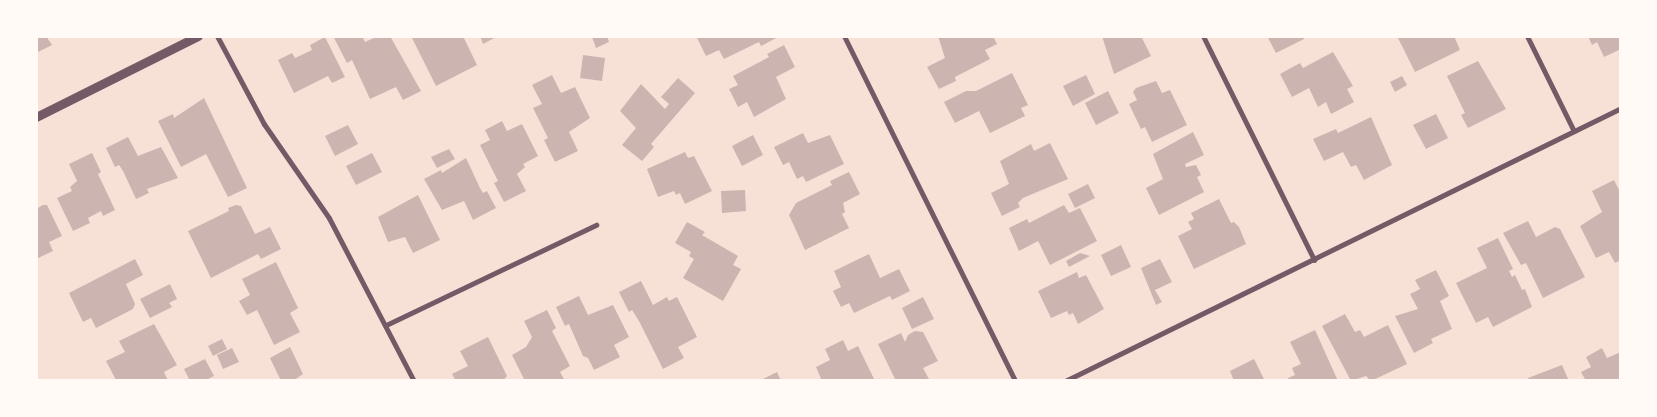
<!DOCTYPE html>
<html>
<head>
<meta charset="utf-8">
<style>
  body { margin:0 }
  #map { position:relative; width:1657px; height:417px; overflow:hidden; background:#f7e1d7; font-family:Lato,sans-serif }
  div>[style] { position:absolute }
  .building>* { inset:0; background:#ccb4b1 }
  .minor>* { height:5px; margin:-2.5px; padding:0 2.5px; transform-origin:2.5px; border-radius:2.5px; background:#755966 }
  .tertiary>* { height:9px; margin:-4.5px; padding:0 4.5px; transform-origin:4.5px; border-radius:4.5px; background:#755966 }
  span { translate:-50% -50%; white-space:nowrap; text-align:center; line-height:1.15; -webkit-text-stroke:5px #fffaf5; paint-order:stroke }
  .frame { position:absolute; inset:0; border:38px solid #fffaf5; pointer-events:none }
</style>
</head>
<body>
<div id="map">
  <div class="building">
    <div style="clip-path:polygon(36px 36px,46px 36px,52px 45px,36px 53px)"></div>
    <div style="clip-path:polygon(333px 36px,362px 36px,365px 42px,376px 37px,390px 36px,421px 91px,403px 100px,396px 87px,370px 99px,352px 60px,347px 63px)"></div>
    <div style="clip-path:polygon(411px 36px,463px 36px,477px 65px,436px 86px)"></div>
    <div style="clip-path:polygon(480px 36px,498px 36px,483px 44px)"></div>
    <div style="clip-path:polygon(607px 36px,609px 42px,596px 48px,592px 37px)"></div>
    <div style="clip-path:polygon(700px 36px,780px 36px,761px 46px,759px 42px,724px 59px,719px 50px,706px 56px,697px 38px)"></div>
    <div style="clip-path:polygon(938px 36px,993px 36px,997px 44px,985px 50px,990px 59px,955px 77px,956px 81px,939px 89px,927px 67px,945px 58px)"></div>
    <div style="clip-path:polygon(1102px 36px,1141px 36px,1151px 56px,1114px 74px)"></div>
    <div style="clip-path:polygon(1267px 36px,1303px 36px,1304px 39px,1276px 53px)"></div>
    <div style="clip-path:polygon(1397px 36px,1454px 36px,1460px 50px,1415px 72px)"></div>
    <div style="clip-path:polygon(1588px 36px,1621px 36px,1621px 49px,1604px 57px,1597px 42px,1592px 45px)"></div>
    <div style="clip-path:polygon(325px 37px,345px 77px,332px 83px,328px 76px,294px 93px,278px 60px,292px 53px,295px 58px,312px 50px,310px 45px)"></div>
    <div style="clip-path:polygon(784px 45px,795px 67px,776px 77px,786px 99px,754px 117px,747px 102px,738px 107px,729px 89px,738px 85px,733px 76px,769px 57px,767px 54px)"></div>
    <div style="clip-path:polygon(1333px 52px,1353px 86px,1347px 89px,1354px 102px,1331px 114px,1326px 102px,1318px 107px,1309px 88px,1292px 97px,1280px 74px,1300px 63px,1303px 68px)"></div>
    <div style="clip-path:polygon(583px 55px,605px 58px,602px 81px,580px 78px)"></div>
    <div style="clip-path:polygon(1478px 61px,1506px 109px,1468px 128px,1461px 115px,1465px 113px,1447px 76px)"></div>
    <div style="clip-path:polygon(1012px 73px,1028px 105px,1021px 108px,1025px 116px,990px 133px,979px 111px,955px 123px,944px 102px,966px 91px,976px 91px)"></div>
    <div style="clip-path:polygon(552px 75px,561px 93px,575px 87px,590px 118px,569px 132px,578px 151px,555px 162px,544px 140px,548px 138px,533px 108px,542px 104px,532px 85px)"></div>
    <div style="clip-path:polygon(1086px 75px,1095px 94px,1073px 106px,1063px 86px)"></div>
    <div style="clip-path:polygon(1402px 76px,1407px 85px,1395px 92px,1390px 82px)"></div>
    <div style="clip-path:polygon(678px 78px,695px 93px,651px 144px,654px 147px,642px 161px,622px 145px,636px 128px,620px 111px,641px 84px,665px 109px,669px 104px,661px 97px)"></div>
    <div style="clip-path:polygon(1156px 81px,1162px 93px,1170px 90px,1187px 125px,1152px 142px,1145px 127px,1141px 129px,1129px 104px,1137px 100px,1133px 92px,1136px 88px)"></div>
    <div style="clip-path:polygon(1108px 91px,1119px 113px,1096px 125px,1085px 103px)"></div>
    <div style="clip-path:polygon(204px 98px,247px 188px,228px 197px,206px 154px,181px 167px,158px 121px,173px 114px,174px 118px)"></div>
    <div style="clip-path:polygon(1436px 114px,1448px 138px,1426px 149px,1413px 125px)"></div>
    <div style="clip-path:polygon(1371px 117px,1392px 165px,1364px 180px,1356px 165px,1351px 167px,1343px 152px,1324px 161px,1313px 139px,1336px 129px,1338px 133px)"></div>
    <div style="clip-path:polygon(502px 121px,507px 131px,522px 124px,538px 156px,523px 164px,525px 167px,517px 174px,526px 191px,504px 202px,494px 183px,498px 181px,480px 145px,490px 140px,485px 130px)"></div>
    <div style="clip-path:polygon(348px 125px,358px 144px,335px 156px,325px 136px)"></div>
    <div style="clip-path:polygon(1193px 132px,1204px 155px,1185px 164px,1186px 167px,1196px 165px,1201px 175px,1197px 177px,1204px 192px,1159px 215px,1146px 188px,1163px 179px,1153px 154px)"></div>
    <div style="clip-path:polygon(803px 133px,808px 143px,830px 135px,844px 164px,806px 182px,803px 176px,797px 179px,789px 162px,783px 165px,774px 147px)"></div>
    <div style="clip-path:polygon(753px 135px,763px 155px,742px 166px,732px 146px)"></div>
    <div style="clip-path:polygon(128px 137px,138px 156px,161px 147px,178px 178px,147px 189px,149px 193px,136px 199px,123px 171px,119px 165px,115px 167px,106px 148px)"></div>
    <div style="clip-path:polygon(1050px 143px,1068px 179px,1023px 198px,1018px 203px,1020px 207px,1002px 216px,991px 193px,1009px 184px,1000px 161px,1031px 144px,1034px 151px)"></div>
    <div style="clip-path:polygon(449px 149px,455px 159px,437px 168px,431px 157px)"></div>
    <div style="clip-path:polygon(685px 152px,688px 158px,694px 156px,712px 191px,685px 204px,680px 193px,676px 195px,674px 191px,658px 197px,647px 169px)"></div>
    <div style="clip-path:polygon(92px 153px,101px 172px,98px 174px,115px 210px,103px 216px,101px 211px,88px 218px,90px 223px,73px 231px,57px 198px,72px 191px,70px 187px,77px 181px,69px 164px)"></div>
    <div style="clip-path:polygon(372px 153px,382px 172px,356px 185px,346px 166px)"></div>
    <div style="clip-path:polygon(466px 158px,480px 188px,483px 193px,487px 191px,496px 208px,473px 220px,464px 201px,442px 210px,424px 179px,441px 170px,442px 173px)"></div>
    <div style="clip-path:polygon(849px 172px,860px 194px,843px 203px,845px 212px,842px 214px,849px 228px,805px 250px,789px 215px,796px 203px,832px 185px,830px 181px)"></div>
    <div style="clip-path:polygon(1614px 180px,1621px 194px,1621px 260px,1615px 263px,1609px 252px,1596px 258px,1580px 226px,1602px 212px,1592px 191px)"></div>
    <div style="clip-path:polygon(1088px 184px,1095px 198px,1075px 208px,1068px 194px)"></div>
    <div style="clip-path:polygon(745px 190px,746px 211px,722px 213px,721px 191px)"></div>
    <div style="clip-path:polygon(418px 195px,440px 240px,413px 253px,405px 237px,388px 242px,378px 217px)"></div>
    <div style="clip-path:polygon(1219px 199px,1231px 223px,1234px 222px,1239px 227px,1246px 244px,1194px 269px,1178px 236px,1192px 229px,1188px 222px,1194px 219px,1191px 213px)"></div>
    <div style="clip-path:polygon(43px 205px,47px 205px,62px 236px,49px 242px,53px 251px,36px 259px,36px 209px)"></div>
    <div style="clip-path:polygon(236px 205px,241px 206px,255px 234px,270px 227px,281px 249px,261px 259px,258px 254px,211px 278px,188px 231px,229px 211px,228px 208px)"></div>
    <div style="clip-path:polygon(1064px 205px,1069px 213px,1080px 208px,1097px 241px,1050px 265px,1038px 241px,1019px 251px,1009px 228px,1027px 219px,1029px 223px)"></div>
    <div style="clip-path:polygon(1528px 221px,1536px 237px,1555px 227px,1560px 229px,1585px 277px,1543px 298px,1526px 263px,1521px 265px,1503px 233px)"></div>
    <div style="clip-path:polygon(687px 222px,705px 232px,702px 235px,738px 256px,733px 265px,741px 269px,723px 301px,683px 278px,694px 259px,689px 256px,691px 252px,675px 243px)"></div>
    <div style="clip-path:polygon(1498px 238px,1513px 269px,1509px 271px,1512px 277px,1515px 275px,1522px 290px,1525px 289px,1532px 307px,1493px 327px,1488px 317px,1476px 323px,1456px 283px,1487px 268px,1477px 248px)"></div>
    <div style="clip-path:polygon(1121px 245px,1131px 267px,1111px 276px,1101px 255px)"></div>
    <div style="clip-path:polygon(1080px 253px,1090px 256px,1069px 267px,1066px 261px)"></div>
    <div style="clip-path:polygon(869px 254px,880px 278px,899px 269px,910px 291px,892px 300px,890px 296px,854px 313px,849px 303px,841px 307px,833px 291px,841px 287px,834px 271px)"></div>
    <div style="clip-path:polygon(135px 259px,143px 275px,126px 284px,135px 304px,133px 309px,96px 328px,91px 318px,83px 322px,69px 293px)"></div>
    <div style="clip-path:polygon(1160px 259px,1172px 282px,1155px 290px,1162px 302px,1156px 305px,1141px 268px)"></div>
    <div style="clip-path:polygon(276px 262px,298px 308px,290px 313px,300px 332px,274px 345px,257px 310px,247px 315px,239px 301px,250px 295px,242px 279px)"></div>
    <div style="clip-path:polygon(1436px 270px,1449px 296px,1440px 301px,1452px 329px,1431px 339px,1433px 343px,1414px 353px,1395px 316px,1418px 309px,1410px 294px,1420px 289px,1415px 280px)"></div>
    <div style="clip-path:polygon(1077px 272px,1079px 278px,1086px 275px,1104px 309px,1078px 324px,1073px 313px,1069px 315px,1067px 311px,1051px 318px,1038px 291px)"></div>
    <div style="clip-path:polygon(641px 281px,653px 305px,667px 297px,669px 301px,677px 297px,697px 337px,678px 347px,684px 358px,663px 369px,639px 321px,632px 310px,629px 312px,619px 292px)"></div>
    <div style="clip-path:polygon(170px 284px,177px 299px,169px 303px,172px 307px,150px 318px,140px 299px)"></div>
    <div style="clip-path:polygon(579px 296px,588px 315px,613px 305px,629px 337px,614px 345px,620px 357px,594px 370px,588px 358px,583px 356px,569px 324px,565px 326px,556px 307px)"></div>
    <div style="clip-path:polygon(923px 297px,934px 319px,912px 329px,902px 308px)"></div>
    <div style="clip-path:polygon(547px 310px,556px 328px,552px 331px,570px 366px,560px 372px,565px 381px,525px 381px,512px 355px,526px 347px,532px 337px,524px 321px)"></div>
    <div style="clip-path:polygon(1345px 314px,1355px 332px,1360px 330px,1364px 337px,1388px 325px,1407px 364px,1371px 381px,1366px 376px,1351px 381px,1322px 326px)"></div>
    <div style="clip-path:polygon(154px 324px,177px 365px,164px 372px,168px 381px,116px 380px,106px 361px,125px 352px,119px 341px)"></div>
    <div style="clip-path:polygon(1315px 330px,1338px 381px,1289px 381px,1288px 378px,1295px 375px,1292px 368px,1301px 364px,1290px 342px)"></div>
    <div style="clip-path:polygon(915px 331px,923px 332px,938px 361px,923px 368px,930px 381px,896px 381px,878px 344px,901px 333px,905px 342px,908px 335px)"></div>
    <div style="clip-path:polygon(488px 337px,507px 376px,503px 381px,456px 381px,452px 374px,468px 366px,460px 351px)"></div>
    <div style="clip-path:polygon(222px 339px,227px 349px,213px 356px,208px 346px)"></div>
    <div style="clip-path:polygon(843px 340px,848px 351px,858px 346px,875px 381px,822px 381px,816px 367px,830px 360px,825px 349px)"></div>
    <div style="clip-path:polygon(290px 347px,303px 374px,293px 381px,281px 381px,270px 358px)"></div>
    <div style="clip-path:polygon(232px 348px,239px 362px,223px 369px,217px 355px)"></div>
    <div style="clip-path:polygon(1602px 348px,1607px 358px,1621px 352px,1621px 381px,1586px 381px,1581px 372px,1591px 367px,1586px 357px)"></div>
    <div style="clip-path:polygon(205px 359px,214px 376px,204px 381px,190px 381px,184px 369px)"></div>
    <div style="clip-path:polygon(1254px 359px,1265px 381px,1234px 381px,1230px 371px)"></div>
    <div style="clip-path:polygon(1562px 365px,1569px 381px,1530px 381px,1528px 378px)"></div>
    <div style="clip-path:polygon(777px 372px,781px 381px,759px 381px)"></div>
  </div>
  <div class="minor">
    <div style="left:217px;top:36px;width:100px;rotate:61.9deg"></div>
    <div style="left:264px;top:124px;width:114px;rotate:55.3deg"></div>
    <div style="left:329px;top:218px;width:184px;rotate:62.5deg"></div>
    <div style="left:844px;top:36px;width:385px;rotate:63.6deg"></div>
    <div style="left:1203px;top:36px;width:250px;rotate:63.6deg"></div>
    <div style="left:1527px;top:36px;width:106px;rotate:63.7deg"></div>
    <div style="left:386px;top:325px;width:233px;rotate:-25.5deg"></div>
    <div style="left:1065px;top:381px;width:619px;rotate:-26.15deg"></div>
  </div>
  <div class="tertiary">
    <div style="left:36px;top:117px;width:181px;rotate:-26.6deg"></div>
  </div>
  <div class="frame"></div>
</div>
</body>
</html>
